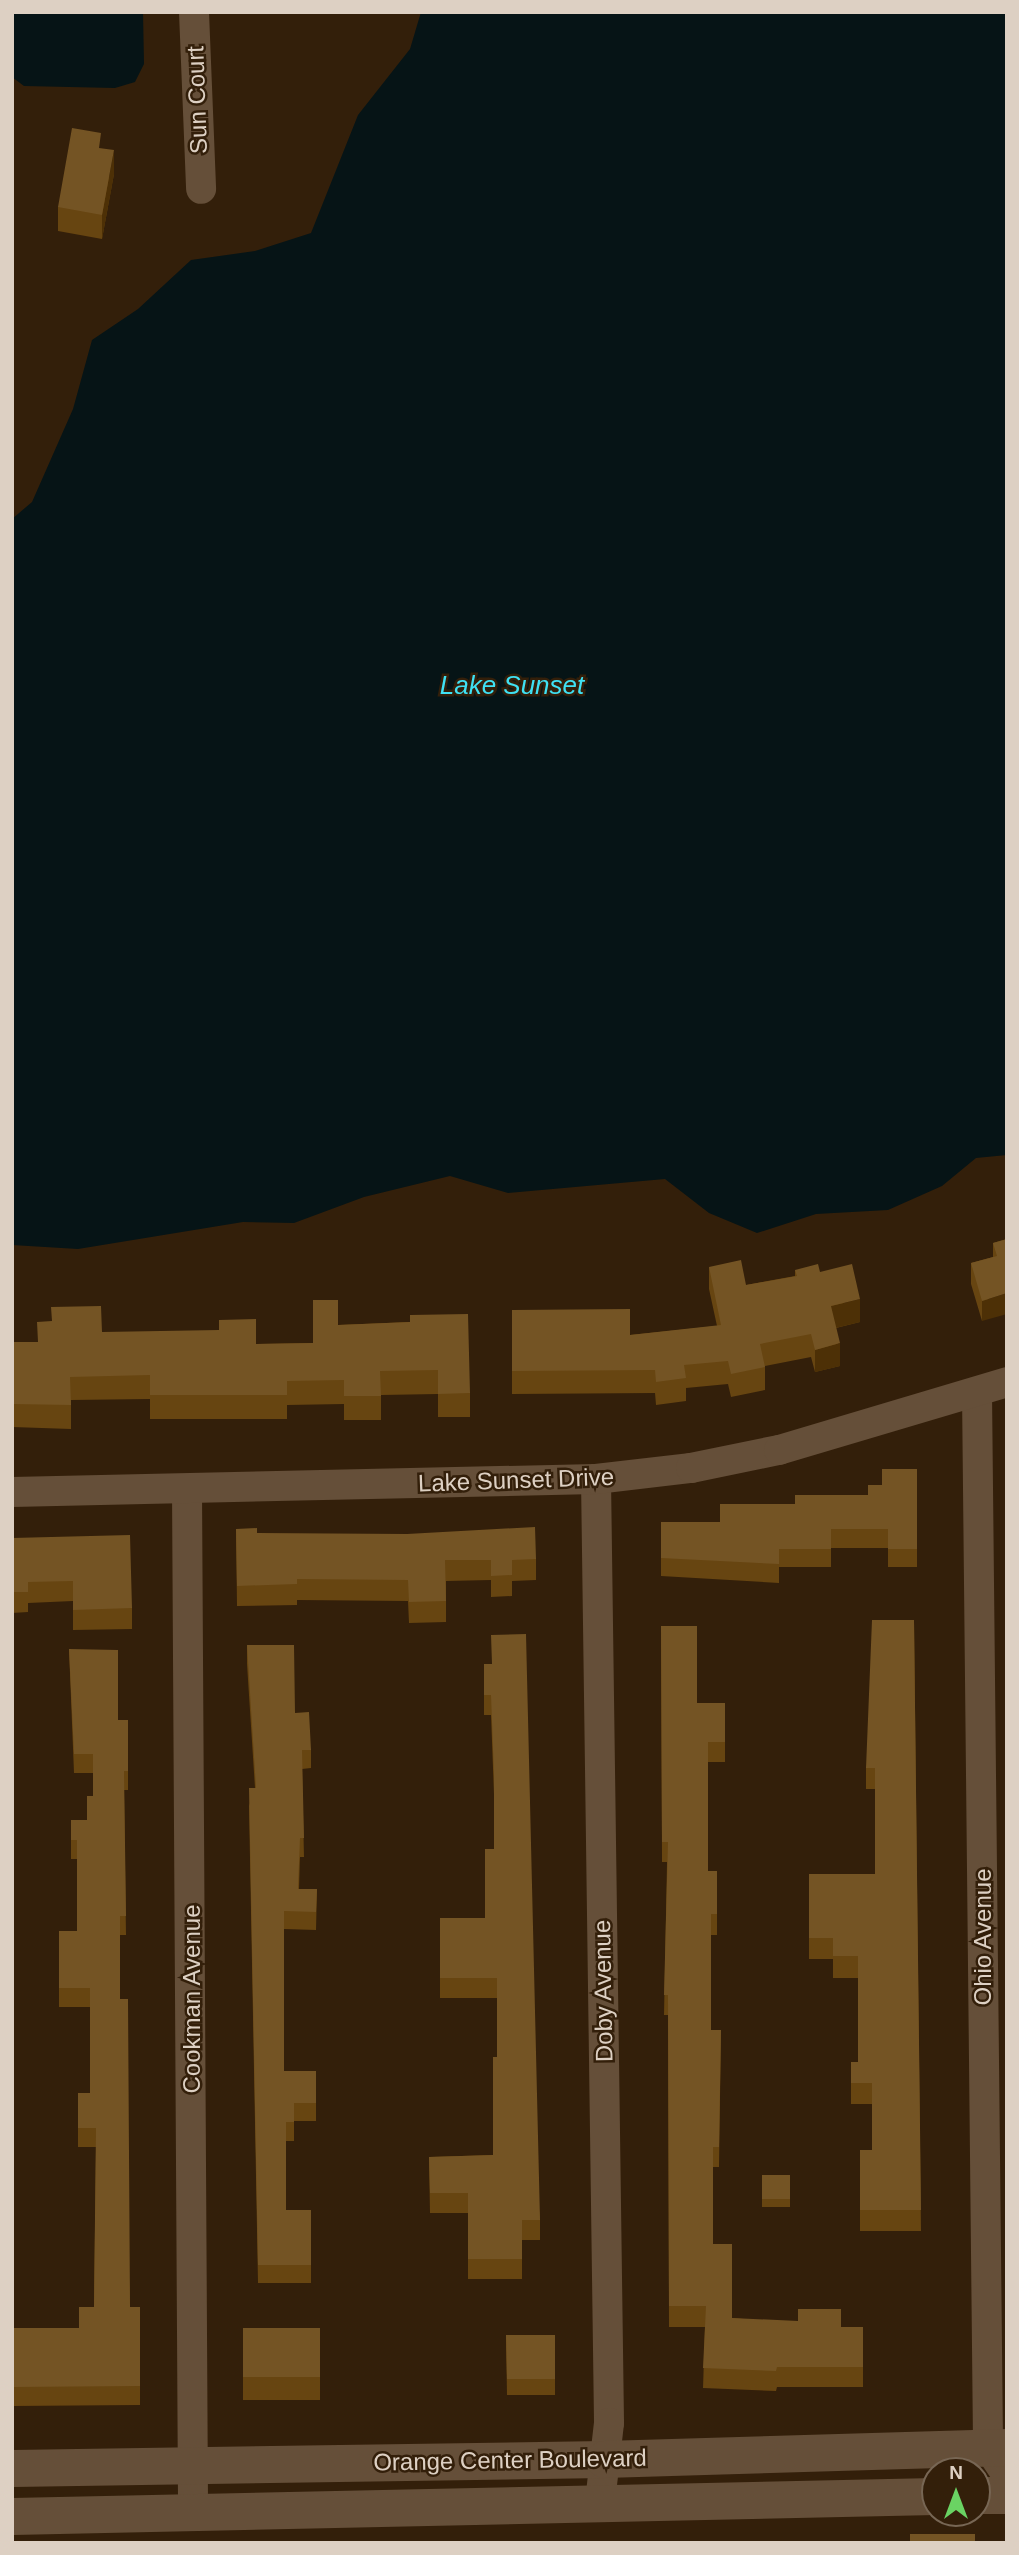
<!DOCTYPE html>
<html>
<head>
<meta charset="utf-8">
<style>
  body { margin:0 }
  #map { position:relative; width:1019px; height:2555px; overflow:hidden; background:#331f0a; font-family:Arial,sans-serif }
  div>[style] { position:absolute }
  .water>* { inset:0; background:#061416 }
  .minor>* { height:30px; margin:-15px; padding:0 15px; transform-origin:15px; border-radius:15px; background:#654f39 }
  .tertiary>* { height:37px; margin:-18.5px; padding:0 18.5px; transform-origin:18.5px; border-radius:18.5px; background:#654f39 }
  .wall>* { inset:0; background:#674511 }
  .shaded-wall>* { inset:0; background:#4d3006 }
  .building>* { inset:0; background:#745424 }
  span { translate:-50% -50%; white-space:nowrap; text-align:center; line-height:1.15; -webkit-text-stroke:5px #331f0a; paint-order:stroke }
  .street-label { font-size:24px; color:#ddd0c3 }
  .water-label { font-size:26px; color:#3fe1f3; font-style:italic }
  .frame { position:absolute; inset:0; border:14px solid #ddd0c3; pointer-events:none }
  .north { position:absolute; left:921px; top:2457px; width:70px; height:70px; box-sizing:border-box; background:#331f0a; border:2px solid #776654; border-radius:50%; rotate:0deg; font-size:19px; font-weight:700; line-height:28px; text-align:center; color:#ddd0c3 }
  .north::after { content:''; display:block; margin:auto; width:24px; height:32px; background:#6ad363; clip-path:polygon(50% 0,100% 100%,50% 72%,0 100%) }
</style>
</head>
<body>
<div id="map">
  <div class="water">
    <div style="clip-path:polygon(12px 12px,143px 12px,144px 64px,135px 82px,115px 88px,24px 86px,12px 77px)"></div>
    <div style="clip-path:polygon(421px 12px,1007px 12px,1007px 1155px,976px 1158px,942px 1186px,888px 1210px,816px 1214px,757px 1233px,709px 1213px,665px 1179px,508px 1193px,450px 1176px,364px 1197px,294px 1223px,243px 1222px,78px 1249px,12px 1245px,12px 519px,32px 502px,73px 409px,92px 340px,138px 309px,191px 260px,255px 251px,311px 233px,358px 115px,410px 49px)"></div>
  </div>
  <div class="minor">
    <div style="left:194px;top:12px;width:177px;rotate:87.7deg"></div>
    <div style="left:977px;top:1392px;width:1055px;rotate:89.4deg"></div>
    <div style="left:988px;top:2447px;width:34px;rotate:56deg"></div>
    <div style="left:596px;top:1479px;width:944px;rotate:89.21deg"></div>
    <div style="left:609px;top:2423px;width:80px;rotate:96.5deg"></div>
    <div style="left:187px;top:1489px;width:1020px;rotate:89.66deg"></div>
    <div style="left:12px;top:1492px;width:584px;rotate:-1.28deg"></div>
    <div style="left:596px;top:1479px;width:96px;rotate:-6.6deg"></div>
    <div style="left:691px;top:1468px;width:90px;rotate:-11.6deg"></div>
    <div style="left:779px;top:1450px;width:238px;rotate:-16.6deg"></div>
  </div>
  <div class="tertiary">
    <div style="left:12px;top:2468px;width:592px;rotate:-0.87deg"></div>
    <div style="left:604px;top:2459px;width:403px;rotate:-1.7deg"></div>
    <div style="left:977px;top:2495px;width:30px"></div>
    <div style="left:12px;top:2516px;width:923px;rotate:-1.24deg"></div>
  </div>
  <div class="wall">
    <div style="clip-path:polygon(114px 174px,102px 239px,58px 231px,58px 207px)"></div>
    <div style="clip-path:polygon(1007px 1239px,982px 1321px,971px 1284px,971px 1263px,993px 1257px,993px 1243px)"></div>
    <div style="clip-path:polygon(709px 1267px,746px 1285px,795px 1276px,795px 1270px,820px 1272px,860px 1322px,836px 1328px,840px 1366px,815px 1372px,811px 1357px,765px 1366px,765px 1390px,731px 1397px,728px 1384px,686px 1388px,686px 1401px,656px 1405px,655px 1393px,512px 1394px,512px 1310px,630px 1335px,717px 1326px,709px 1289px)"></div>
    <div style="clip-path:polygon(410px 1322px,470px 1393px,470px 1417px,438px 1417px,438px 1394px,381px 1395px,381px 1420px,344px 1420px,344px 1404px,287px 1405px,287px 1419px,150px 1419px,150px 1399px,71px 1400px,71px 1429px,12px 1427px,12px 1342px,37px 1342px,102px 1332px,256px 1344px,313px 1343px,338px 1325px)"></div>
    <div style="clip-path:polygon(917px 1469px,917px 1567px,888px 1567px,888px 1548px,831px 1548px,831px 1567px,779px 1567px,779px 1583px,661px 1576px,661px 1522px,720px 1522px,795px 1504px,868px 1495px,882px 1485px)"></div>
    <div style="clip-path:polygon(236px 1529px,257px 1533px,536px 1559px,536px 1580px,512px 1581px,512px 1596px,491px 1597px,491px 1580px,446px 1581px,446px 1622px,409px 1623px,408px 1601px,297px 1600px,297px 1605px,237px 1606px)"></div>
    <div style="clip-path:polygon(12px 1538px,132px 1608px,132px 1629px,73px 1630px,73px 1601px,28px 1603px,28px 1612px,12px 1613px)"></div>
    <div style="clip-path:polygon(914px 1620px,921px 2231px,860px 2231px,860px 2150px,872px 2150px,872px 2104px,851px 2104px,851px 2062px,858px 2062px,858px 1978px,833px 1978px,833px 1959px,809px 1959px,809px 1874px,875px 1874px,875px 1789px,866px 1789px,866px 1768px)"></div>
    <div style="clip-path:polygon(661px 1626px,697px 1703px,725px 1703px,725px 1762px,708px 1762px,708px 1871px,717px 1871px,717px 1935px,711px 1935px,711px 2030px,721px 2030px,719px 2167px,713px 2167px,713px 2244px,732px 2318px,841px 2327px,863px 2327px,863px 2387px,777px 2387px,776px 2391px,703px 2388px,705px 2327px,669px 2327px,668px 2015px,664px 2015px,667px 1862px,662px 1862px)"></div>
    <div style="clip-path:polygon(247px 1645px,295px 1713px,311px 1750px,311px 1768px,302px 1769px,304px 1857px,300px 1857px,299px 1889px,317px 1889px,316px 1930px,284px 1929px,284px 2071px,316px 2071px,316px 2121px,294px 2121px,294px 2141px,286px 2141px,286px 2210px,311px 2210px,311px 2283px,258px 2283px,249px 1806px,255px 1788px,247px 1664px)"></div>
    <div style="clip-path:polygon(69px 1649px,118px 1720px,128px 1720px,128px 1790px,124px 1790px,126px 1935px,120px 1935px,120px 1999px,130px 2307px,140px 2307px,140px 2405px,12px 2406px,12px 2328px,79px 2328px,94px 2307px,96px 2147px,78px 2147px,78px 2093px,90px 2093px,90px 2007px,59px 2007px,59px 1931px,77px 1931px,77px 1859px,71px 1859px,71px 1820px,87px 1820px,93px 1796px,93px 1773px,74px 1773px)"></div>
    <div style="clip-path:polygon(484px 1664px,492px 1664px,540px 2220px,540px 2240px,522px 2240px,522px 2279px,468px 2279px,468px 2213px,430px 2213px,429px 2157px,493px 2155px,497px 2057px,497px 1998px,440px 1998px,440px 1918px,485px 1918px,494px 1849px,494px 1795px,491px 1715px,484px 1715px)"></div>
    <div style="clip-path:polygon(762px 2175px,790px 2175px,790px 2207px,762px 2207px)"></div>
    <div style="clip-path:polygon(243px 2328px,320px 2328px,320px 2400px,243px 2400px)"></div>
    <div style="clip-path:polygon(506px 2335px,555px 2335px,555px 2395px,507px 2395px)"></div>
  </div>
  <div class="shaded-wall">
    <div style="clip-path:polygon(114px 150px,114px 174px,102px 239px,102px 215px)"></div>
    <div style="clip-path:polygon(1007px 1293px,1007px 1314px,982px 1321px,982px 1301px)"></div>
    <div style="clip-path:polygon(860px 1299px,860px 1322px,831px 1329px,831px 1306px)"></div>
    <div style="clip-path:polygon(840px 1343px,840px 1366px,815px 1372px,815px 1350px)"></div>
  </div>
  <div class="building">
    <div style="clip-path:polygon(72px 128px,101px 133px,99px 148px,114px 150px,102px 215px,58px 207px)"></div>
    <div style="clip-path:polygon(1007px 1239px,1007px 1293px,982px 1301px,971px 1263px,997px 1256px,993px 1243px)"></div>
    <div style="clip-path:polygon(741px 1260px,746px 1285px,797px 1276px,795px 1270px,818px 1264px,820px 1272px,852px 1264px,860px 1299px,831px 1306px,840px 1343px,815px 1350px,811px 1334px,760px 1344px,765px 1367px,731px 1374px,728px 1361px,684px 1365px,686px 1378px,656px 1382px,655px 1370px,512px 1371px,512px 1310px,630px 1309px,630px 1335px,721px 1325px,709px 1267px)"></div>
    <div style="clip-path:polygon(313px 1300px,338px 1300px,338px 1325px,410px 1322px,410px 1315px,468px 1314px,470px 1393px,438px 1394px,438px 1370px,380px 1371px,381px 1396px,344px 1396px,344px 1380px,287px 1381px,287px 1395px,150px 1395px,150px 1375px,70px 1377px,71px 1405px,12px 1404px,12px 1342px,38px 1342px,37px 1322px,52px 1321px,51px 1307px,101px 1306px,102px 1332px,219px 1330px,219px 1320px,256px 1319px,256px 1344px,313px 1343px)"></div>
    <div style="clip-path:polygon(882px 1469px,917px 1469px,917px 1549px,888px 1549px,888px 1529px,831px 1529px,831px 1549px,779px 1549px,779px 1564px,661px 1558px,661px 1522px,720px 1522px,720px 1504px,795px 1504px,795px 1495px,868px 1495px,868px 1485px,882px 1485px)"></div>
    <div style="clip-path:polygon(535px 1527px,536px 1559px,512px 1560px,512px 1575px,491px 1576px,491px 1560px,445px 1560px,446px 1601px,409px 1602px,408px 1580px,297px 1579px,297px 1584px,237px 1586px,236px 1529px,257px 1528px,257px 1533px,407px 1534px)"></div>
    <div style="clip-path:polygon(130px 1535px,132px 1608px,73px 1610px,73px 1581px,28px 1582px,28px 1592px,12px 1592px,12px 1538px)"></div>
    <div style="clip-path:polygon(872px 1620px,914px 1620px,921px 2210px,860px 2210px,860px 2150px,872px 2150px,872px 2083px,851px 2083px,851px 2062px,858px 2062px,858px 1956px,833px 1956px,833px 1938px,809px 1938px,809px 1874px,875px 1874px,875px 1768px,866px 1768px)"></div>
    <div style="clip-path:polygon(661px 1626px,697px 1626px,697px 1703px,725px 1703px,725px 1742px,708px 1742px,708px 1871px,717px 1871px,717px 1914px,711px 1914px,711px 2030px,721px 2030px,719px 2147px,713px 2147px,713px 2244px,732px 2244px,732px 2318px,798px 2321px,798px 2309px,841px 2309px,841px 2327px,863px 2327px,863px 2367px,777px 2367px,776px 2371px,703px 2368px,706px 2306px,669px 2306px,668px 1995px,664px 1995px,668px 1842px,662px 1842px)"></div>
    <div style="clip-path:polygon(526px 1634px,540px 2220px,522px 2220px,522px 2259px,468px 2259px,468px 2193px,430px 2193px,429px 2157px,493px 2155px,493px 2057px,497px 2057px,497px 1978px,440px 1978px,440px 1918px,485px 1918px,485px 1849px,494px 1849px,494px 1776px,491px 1695px,484px 1695px,484px 1664px,492px 1664px,491px 1635px)"></div>
    <div style="clip-path:polygon(247px 1645px,294px 1645px,295px 1713px,309px 1712px,311px 1750px,302px 1750px,304px 1838px,300px 1838px,298px 1889px,317px 1889px,316px 1912px,284px 1911px,284px 2071px,316px 2071px,316px 2103px,294px 2103px,294px 2122px,286px 2122px,286px 2210px,311px 2210px,311px 2265px,258px 2265px,249px 1788px,256px 1788px)"></div>
    <div style="clip-path:polygon(69px 1649px,118px 1650px,118px 1720px,128px 1720px,128px 1771px,124px 1771px,126px 1916px,120px 1916px,120px 1999px,128px 1999px,130px 2307px,140px 2307px,140px 2386px,12px 2387px,12px 2328px,79px 2328px,79px 2307px,94px 2307px,96px 2128px,78px 2128px,78px 2093px,90px 2093px,90px 1988px,59px 1988px,59px 1931px,77px 1931px,77px 1840px,71px 1840px,71px 1820px,87px 1820px,87px 1796px,93px 1796px,93px 1754px,74px 1754px)"></div>
    <div style="clip-path:polygon(762px 2175px,790px 2175px,790px 2199px,762px 2199px)"></div>
    <div style="clip-path:polygon(243px 2328px,320px 2328px,320px 2377px,243px 2377px)"></div>
    <div style="clip-path:polygon(506px 2335px,555px 2335px,555px 2379px,507px 2379px)"></div>
    <div style="clip-path:polygon(910px 2534px,975px 2534px,975px 2543px,910px 2543px)"></div>
  </div>
  <div class="street-label">
    <span style="left:197px;top:100px;rotate:-92deg">Sun Court</span>
    <span style="left:516px;top:1480px;rotate:-2deg">Lake Sunset Drive</span>
    <span style="left:983px;top:1937px;rotate:-90deg">Ohio Avenue</span>
    <span style="left:603px;top:1991px;rotate:-91deg">Doby Avenue</span>
    <span style="left:192px;top:1999px;rotate:-90deg">Cookman Avenue</span>
    <span style="left:510px;top:2460px;rotate:-1deg">Orange Center Boulevard</span>
  </div>
  <div class="water-label">
    <span style="left:512px;top:686px">Lake Sunset</span>
  </div>
  <div class="frame"></div>
  <div class="north">N</div>
</div>
</body>
</html>
